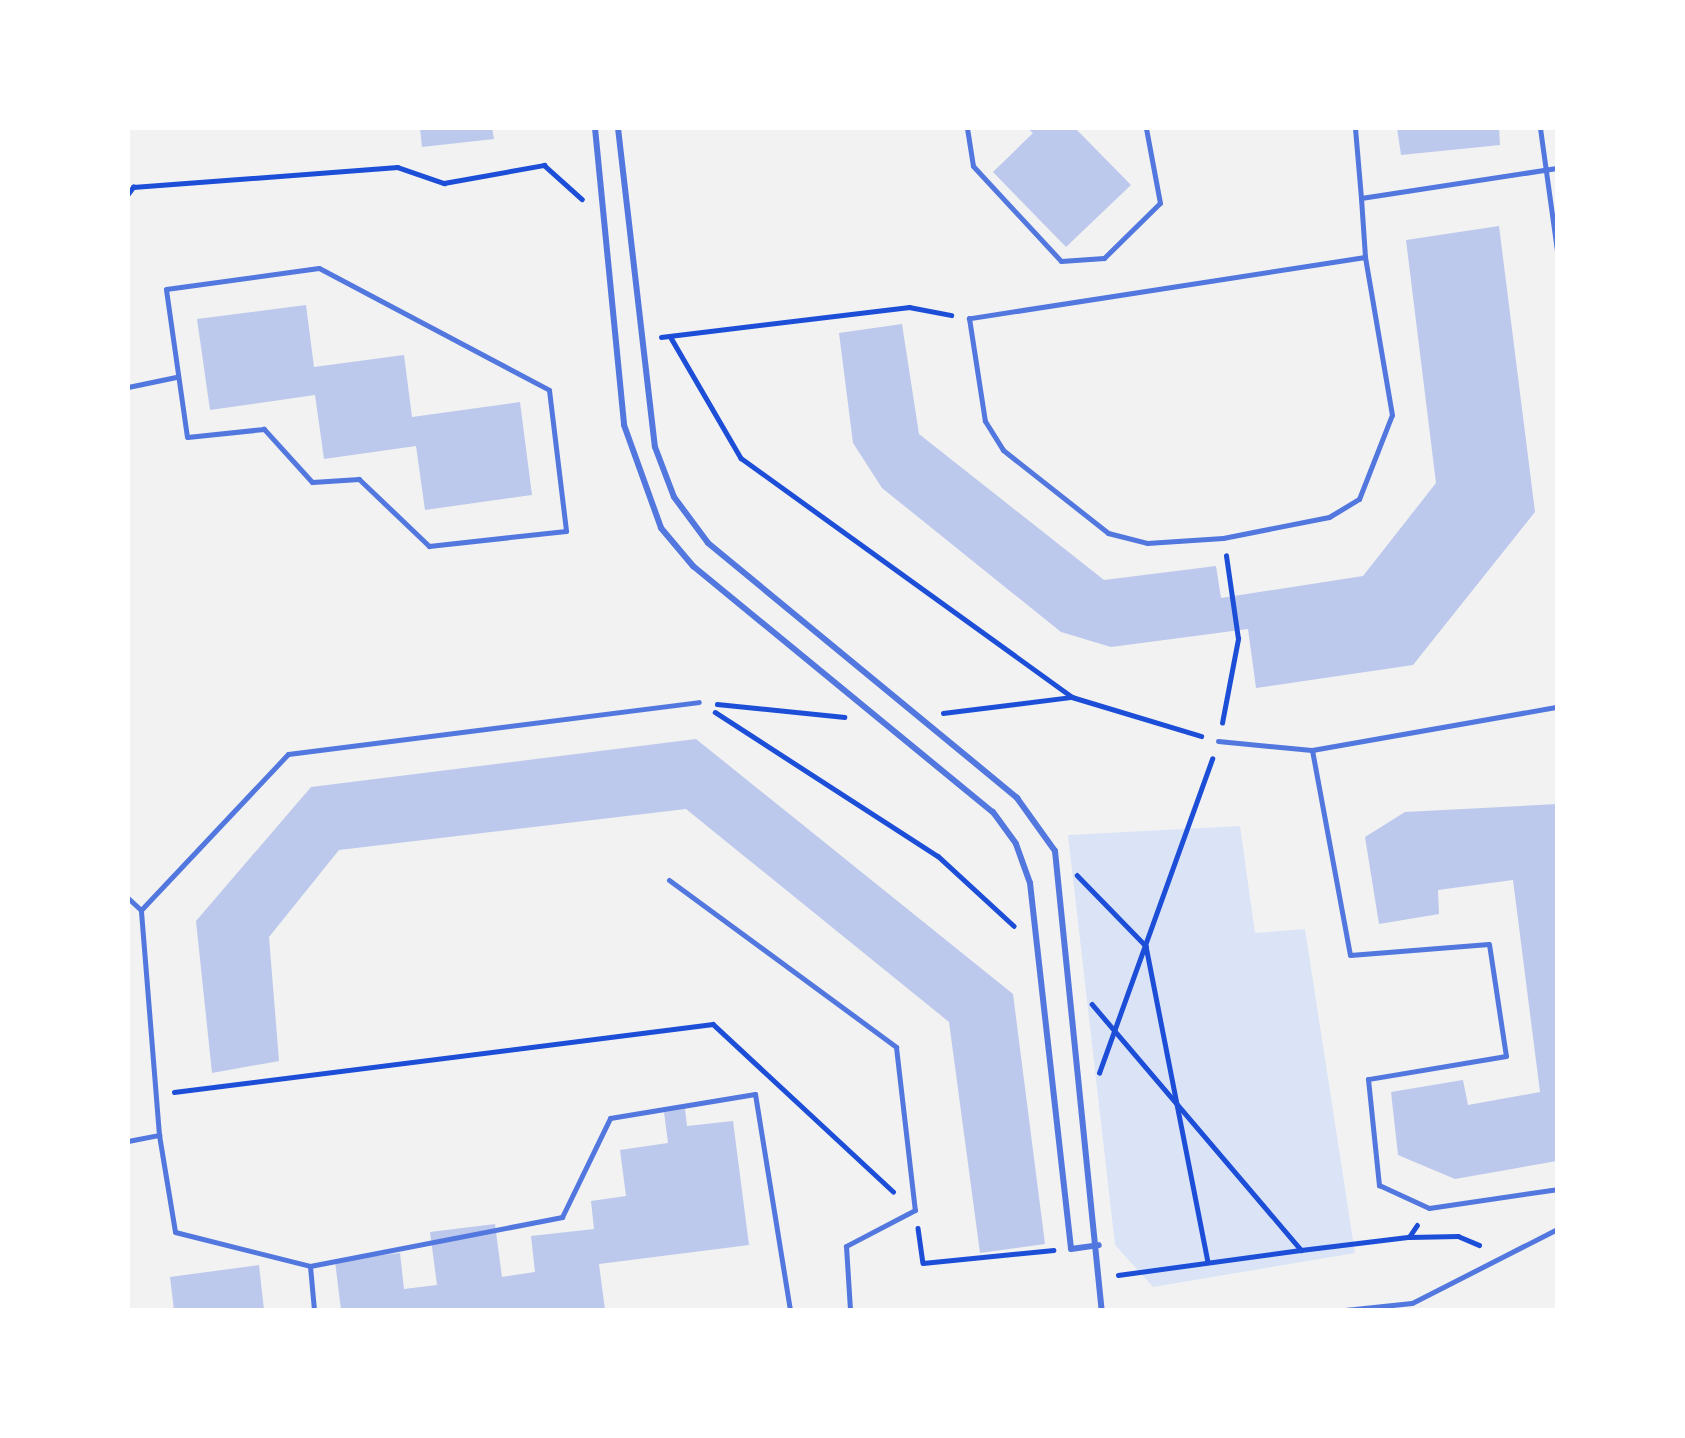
<!DOCTYPE html>
<html>
<head>
<meta charset="utf-8">
<style>
  body { margin:0 }
  #map { position:relative; width:1685px; height:1438px; overflow:hidden; background:#f2f2f2; font-family:"Golos Text",sans-serif }
  div>[style] { position:absolute }
  .green>* { inset:0; background:#dbe4f7 }
  .building>* { inset:0; background:#bdc9ec }
  .path>* { height:4.5px; margin:-2.25px; padding:0 2.25px; transform-origin:2.25px; border-radius:2.25px; background:#1d4ed8 }
  .service>* { height:5px; margin:-2.5px; padding:0 2.5px; transform-origin:2.5px; border-radius:2.5px; background:#5277de }
  .pedestrian>* { height:6px; margin:-3px; padding:0 3px; transform-origin:3px; border-radius:3px; background:#5277de }
  span { translate:-50% -50%; white-space:nowrap; text-align:center; line-height:1.15; -webkit-text-stroke:7px #fff; paint-order:stroke }
  .frame { position:absolute; inset:0; border:130px solid #fff; pointer-events:none }
</style>
</head>
<body>
<div id="map">
  <div class="green">
    <div style="clip-path:polygon(1240px 826px,1255px 933px,1305px 929px,1355px 1253px,1153px 1287px,1115px 1245px,1068px 835px)"></div>
  </div>
  <div class="building">
    <div style="clip-path:polygon(420px 128px,492px 128px,494px 139px,422px 147px)"></div>
    <div style="clip-path:polygon(1027px 128px,1075px 128px,1131px 185px,1066px 247px,993px 172px,1033px 133px)"></div>
    <div style="clip-path:polygon(1397px 128px,1499px 128px,1500px 145px,1401px 155px)"></div>
    <div style="clip-path:polygon(1499px 226px,1535px 512px,1413px 665px,1256px 688px,1248px 629px,1111px 647px,1061px 632px,882px 488px,853px 443px,839px 333px,902px 324px,919px 434px,1104px 580px,1216px 566px,1221px 598px,1363px 576px,1436px 483px,1406px 240px)"></div>
    <div style="clip-path:polygon(306px 305px,314px 367px,404px 355px,412px 417px,520px 402px,532px 495px,425px 510px,416px 446px,324px 459px,315px 395px,210px 410px,197px 319px)"></div>
    <div style="clip-path:polygon(696px 739px,1013px 994px,1045px 1244px,980px 1253px,949px 1022px,686px 809px,339px 850px,269px 937px,279px 1061px,212px 1073px,196px 921px,311px 787px)"></div>
    <div style="clip-path:polygon(1557px 804px,1557px 1161px,1455px 1179px,1398px 1155px,1391px 1092px,1463px 1080px,1468px 1105px,1540px 1092px,1513px 880px,1438px 890px,1439px 914px,1379px 924px,1365px 837px,1405px 812px)"></div>
    <div style="clip-path:polygon(685px 1109px,687px 1126px,733px 1121px,749px 1245px,599px 1264px,605px 1310px,341px 1310px,335px 1261px,400px 1253px,404px 1289px,437px 1285px,430px 1232px,495px 1224px,502px 1277px,535px 1272px,531px 1236px,594px 1229px,591px 1201px,626px 1196px,620px 1150px,668px 1143px,664px 1112px)"></div>
    <div style="clip-path:polygon(259px 1265px,264px 1310px,174px 1310px,170px 1277px)"></div>
  </div>
  <div class="path">
    <div style="left:128px;top:194px;width:9px;rotate:-54deg"></div>
    <div style="left:133px;top:187px;width:265px;rotate:-4.3deg"></div>
    <div style="left:397px;top:167px;width:50px;rotate:18.8deg"></div>
    <div style="left:444px;top:183px;width:102px;rotate:-10.2deg"></div>
    <div style="left:544px;top:165px;width:51px;rotate:41.8deg"></div>
    <div style="left:670px;top:336px;width:141px;rotate:59.8deg"></div>
    <div style="left:741px;top:458px;width:408px;rotate:35.8deg"></div>
    <div style="left:661px;top:337px;width:250px;rotate:-6.9deg"></div>
    <div style="left:909px;top:307px;width:43px;rotate:10.8deg"></div>
    <div style="left:717px;top:704px;width:128px;rotate:5.8deg"></div>
    <div style="left:715px;top:712px;width:265px;rotate:32.9deg"></div>
    <div style="left:938px;top:856px;width:103px;rotate:42.6deg"></div>
    <div style="left:943px;top:713px;width:130px;rotate:-7.1deg"></div>
    <div style="left:1072px;top:697px;width:135px;rotate:16.8deg"></div>
    <div style="left:1222px;top:723px;width:86px;rotate:-79.2deg"></div>
    <div style="left:1238px;top:639px;width:84px;rotate:-98.2deg"></div>
    <div style="left:1077px;top:875px;width:99px;rotate:45.8deg"></div>
    <div style="left:1146px;top:946px;width:322px;rotate:78.9deg"></div>
    <div style="left:1092px;top:1004px;width:323px;rotate:49.6deg"></div>
    <div style="left:1301px;top:1250px;width:109px;rotate:-6.9deg"></div>
    <div style="left:1409px;top:1237px;width:14px;rotate:-56deg"></div>
    <div style="left:1099px;top:1073px;width:334px;rotate:-70.2deg"></div>
    <div style="left:174px;top:1092px;width:543px;rotate:-7.19deg"></div>
    <div style="left:713px;top:1024px;width:246px;rotate:42.9deg"></div>
    <div style="left:918px;top:1228px;width:35px;rotate:82deg"></div>
    <div style="left:923px;top:1263px;width:131px;rotate:-5.7deg"></div>
    <div style="left:1410px;top:1237px;width:48px;rotate:-1.2deg"></div>
    <div style="left:1458px;top:1236px;width:23px;rotate:23deg"></div>
    <div style="left:1118px;top:1275px;width:184px;rotate:-7.8deg"></div>
  </div>
  <div class="service">
    <div style="left:967px;top:128px;width:38px;rotate:81deg"></div>
    <div style="left:973px;top:166px;width:129px;rotate:47.2deg"></div>
    <div style="left:1061px;top:261px;width:43px;rotate:-4deg"></div>
    <div style="left:1104px;top:258px;width:78px;rotate:-44.5deg"></div>
    <div style="left:1160px;top:203px;width:76px;rotate:-100.6deg"></div>
    <div style="left:1355px;top:128px;width:70px;rotate:85.1deg"></div>
    <div style="left:1361px;top:198px;width:198px;rotate:-8.7deg"></div>
    <div style="left:1540px;top:128px;width:123px;rotate:82.1deg"></div>
    <div style="left:1361px;top:198px;width:59px;rotate:86.1deg"></div>
    <div style="left:1365px;top:257px;width:401px;rotate:171.2deg"></div>
    <div style="left:969px;top:318px;width:104px;rotate:81.2deg"></div>
    <div style="left:985px;top:421px;width:34px;rotate:58deg"></div>
    <div style="left:1003px;top:450px;width:134px;rotate:38.3deg"></div>
    <div style="left:1108px;top:533px;width:40px;rotate:14.4deg"></div>
    <div style="left:1147px;top:543px;width:76px;rotate:-3.8deg"></div>
    <div style="left:1223px;top:538px;width:108px;rotate:-11.2deg"></div>
    <div style="left:1329px;top:517px;width:35px;rotate:-31deg"></div>
    <div style="left:1359px;top:499px;width:90px;rotate:-68.6deg"></div>
    <div style="left:1392px;top:415px;width:160px;rotate:-99.7deg"></div>
    <div style="left:319px;top:268px;width:260px;rotate:27.9deg"></div>
    <div style="left:549px;top:390px;width:142px;rotate:83.1deg"></div>
    <div style="left:566px;top:531px;width:138px;rotate:173.8deg"></div>
    <div style="left:429px;top:546px;width:97px;rotate:-136.3deg"></div>
    <div style="left:359px;top:479px;width:47px;rotate:176.3deg"></div>
    <div style="left:312px;top:482px;width:72px;rotate:-132.2deg"></div>
    <div style="left:264px;top:429px;width:77px;rotate:174.1deg"></div>
    <div style="left:187px;top:437px;width:149px;rotate:-98.1deg"></div>
    <div style="left:166px;top:289px;width:154px;rotate:-7.8deg"></div>
    <div style="left:128px;top:387px;width:49px;rotate:-11.8deg"></div>
    <div style="left:1218px;top:741px;width:94px;rotate:5.5deg"></div>
    <div style="left:1312px;top:750px;width:249px;rotate:-10deg"></div>
    <div style="left:1312px;top:750px;width:208px;rotate:79.5deg"></div>
    <div style="left:1350px;top:955px;width:139px;rotate:-4.5deg"></div>
    <div style="left:1489px;top:944px;width:113px;rotate:81.4deg"></div>
    <div style="left:1506px;top:1056px;width:140px;rotate:170.5deg"></div>
    <div style="left:1368px;top:1079px;width:107px;rotate:84.1deg"></div>
    <div style="left:1379px;top:1185px;width:55px;rotate:24.7deg"></div>
    <div style="left:1429px;top:1208px;width:129px;rotate:-8.4deg"></div>
    <div style="left:669px;top:880px;width:282px;rotate:36.3deg"></div>
    <div style="left:896px;top:1047px;width:164px;rotate:83.4deg"></div>
    <div style="left:915px;top:1210px;width:78px;rotate:152.4deg"></div>
    <div style="left:846px;top:1246px;width:64px;rotate:86.4deg"></div>
    <div style="left:128px;top:898px;width:18px;rotate:43deg"></div>
    <div style="left:159px;top:1135px;width:98px;rotate:80.6deg"></div>
    <div style="left:175px;top:1232px;width:139px;rotate:14.1deg"></div>
    <div style="left:310px;top:1266px;width:257px;rotate:-11deg"></div>
    <div style="left:562px;top:1217px;width:110px;rotate:-64.1deg"></div>
    <div style="left:610px;top:1118px;width:147px;rotate:-9.4deg"></div>
    <div style="left:755px;top:1094px;width:219px;rotate:80.8deg"></div>
    <div style="left:128px;top:1141px;width:32px;rotate:-11deg"></div>
    <div style="left:159px;top:1135px;width:226px;rotate:-94.6deg"></div>
    <div style="left:141px;top:910px;width:214px;rotate:-46.7deg"></div>
    <div style="left:288px;top:754px;width:414px;rotate:-7.2deg"></div>
    <div style="left:310px;top:1266px;width:44px;rotate:84.8deg"></div>
    <div style="left:1345px;top:1310px;width:67px;rotate:-6deg"></div>
    <div style="left:1412px;top:1303px;width:163px;rotate:-27deg"></div>
  </div>
  <div class="pedestrian">
    <div style="left:595px;top:128px;width:298px;rotate:84.4deg"></div>
    <div style="left:624px;top:425px;width:109px;rotate:70.2deg"></div>
    <div style="left:661px;top:528px;width:50px;rotate:49.9deg"></div>
    <div style="left:693px;top:566px;width:388px;rotate:39.4deg"></div>
    <div style="left:993px;top:812px;width:39px;rotate:54deg"></div>
    <div style="left:1016px;top:844px;width:41px;rotate:70.3deg"></div>
    <div style="left:1030px;top:883px;width:368px;rotate:83.6deg"></div>
    <div style="left:1071px;top:1249px;width:28px;rotate:-8deg"></div>
    <div style="left:618px;top:128px;width:321px;rotate:83.4deg"></div>
    <div style="left:655px;top:447px;width:53px;rotate:69.2deg"></div>
    <div style="left:674px;top:497px;width:57px;rotate:53.5deg"></div>
    <div style="left:708px;top:543px;width:401px;rotate:39.5deg"></div>
    <div style="left:1017px;top:798px;width:65px;rotate:54.4deg"></div>
    <div style="left:1055px;top:851px;width:461px;rotate:84.2deg"></div>
  </div>
  <div class="frame"></div>
</div>
</body>
</html>
